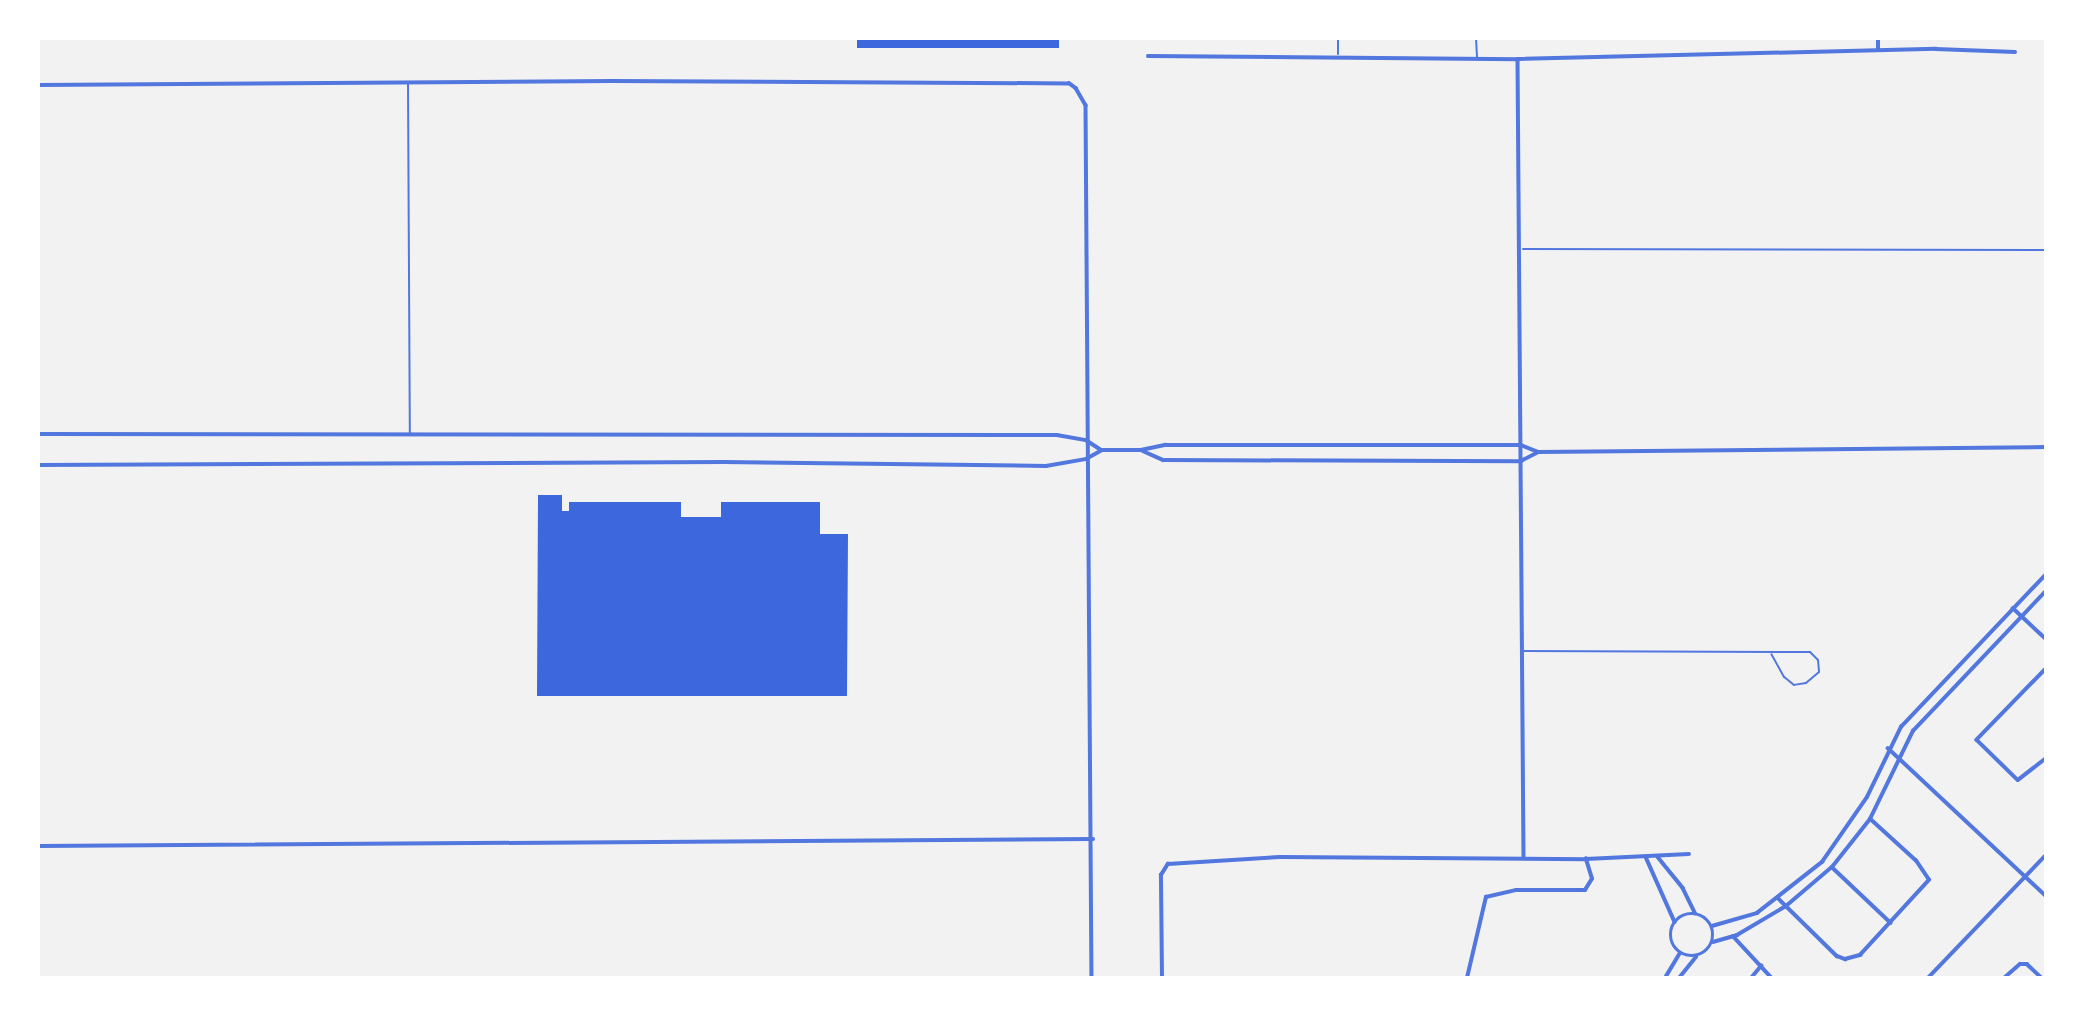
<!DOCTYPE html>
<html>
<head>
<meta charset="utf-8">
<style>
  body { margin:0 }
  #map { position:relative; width:2084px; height:1016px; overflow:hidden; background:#f2f2f2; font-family:"IBM Plex Sans",sans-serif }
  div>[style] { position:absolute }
  .building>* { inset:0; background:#3d67dc }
  .service>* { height:2px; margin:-1px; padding:0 1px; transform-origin:1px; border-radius:1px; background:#5277de }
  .minor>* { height:3.5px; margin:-1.75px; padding:0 1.75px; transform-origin:1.75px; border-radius:1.75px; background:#5277de }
  .minor>.ring { margin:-1.75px; padding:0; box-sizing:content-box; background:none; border:3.5px solid #5277de; border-radius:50% }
  span { translate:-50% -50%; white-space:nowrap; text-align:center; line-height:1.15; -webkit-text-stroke:5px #fff; paint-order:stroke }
  .frame { position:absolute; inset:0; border:40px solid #fff; pointer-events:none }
</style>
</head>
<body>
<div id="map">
  <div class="building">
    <div style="clip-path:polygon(857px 38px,1059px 38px,1059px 48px,857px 48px)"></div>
    <div style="clip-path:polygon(538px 495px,562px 495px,562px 511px,569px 511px,569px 502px,681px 502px,681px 517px,721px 517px,721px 502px,820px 502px,820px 534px,848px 534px,847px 696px,537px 696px)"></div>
  </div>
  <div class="service">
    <div style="left:1476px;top:38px;width:19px;rotate:87deg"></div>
    <div style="left:1338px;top:54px;width:16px;rotate:-90deg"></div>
    <div style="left:408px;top:83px;width:351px;rotate:89.7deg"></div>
    <div style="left:1523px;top:249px;width:523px;rotate:0.11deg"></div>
    <div style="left:1524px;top:651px;width:286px;rotate:0.2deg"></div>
    <div style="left:1810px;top:652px;width:11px;rotate:45deg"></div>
    <div style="left:1818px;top:660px;width:12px;rotate:85deg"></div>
    <div style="left:1819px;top:672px;width:17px;rotate:140deg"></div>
    <div style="left:1806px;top:683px;width:12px;rotate:171deg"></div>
    <div style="left:1794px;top:685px;width:13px;rotate:-141deg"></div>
    <div style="left:1784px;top:677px;width:26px;rotate:-119deg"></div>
  </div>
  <div class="minor">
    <div style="left:1878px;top:50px;width:12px;rotate:-90deg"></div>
    <div style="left:1148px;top:56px;width:370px;rotate:0.5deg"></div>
    <div style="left:1518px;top:59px;width:418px;rotate:-1.4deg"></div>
    <div style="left:1936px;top:49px;width:79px;rotate:2.2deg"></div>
    <div style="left:1518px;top:59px;width:797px;rotate:89.57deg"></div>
    <div style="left:38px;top:85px;width:574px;rotate:-0.4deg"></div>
    <div style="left:612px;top:81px;width:457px;rotate:0.3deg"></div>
    <div style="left:1069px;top:83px;width:9px;rotate:36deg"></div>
    <div style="left:1076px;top:88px;width:20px;rotate:60deg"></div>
    <div style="left:1086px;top:105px;width:873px;rotate:89.61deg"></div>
    <div style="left:38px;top:434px;width:1019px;rotate:0.06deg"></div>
    <div style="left:1057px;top:435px;width:29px;rotate:10deg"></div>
    <div style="left:1086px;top:440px;width:17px;rotate:33deg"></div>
    <div style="left:1143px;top:451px;width:22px;rotate:24deg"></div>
    <div style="left:1163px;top:460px;width:358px;rotate:0.2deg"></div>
    <div style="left:1521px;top:461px;width:18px;rotate:-27deg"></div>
    <div style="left:38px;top:465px;width:686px;rotate:-0.25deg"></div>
    <div style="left:724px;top:462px;width:322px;rotate:0.7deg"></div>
    <div style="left:1046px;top:466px;width:41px;rotate:-9.9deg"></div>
    <div style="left:1086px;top:459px;width:18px;rotate:-29deg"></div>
    <div style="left:1102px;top:450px;width:39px"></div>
    <div style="left:1141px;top:450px;width:25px;rotate:-12deg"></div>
    <div style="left:1165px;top:445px;width:356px"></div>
    <div style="left:1521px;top:445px;width:18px;rotate:22deg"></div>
    <div style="left:1538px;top:452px;width:508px;rotate:-0.56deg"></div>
    <div style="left:2013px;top:608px;width:45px;rotate:43.2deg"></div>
    <div style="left:2046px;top:669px;width:99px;rotate:134.2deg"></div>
    <div style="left:1977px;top:740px;width:57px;rotate:44.3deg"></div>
    <div style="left:2018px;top:780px;width:36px;rotate:-38deg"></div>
    <div style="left:1888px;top:748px;width:216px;rotate:43.1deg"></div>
    <div style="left:38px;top:846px;width:1055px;rotate:-0.38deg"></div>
    <div style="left:1646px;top:857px;width:71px;rotate:66deg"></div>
    <div style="left:1658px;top:857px;width:40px;rotate:51deg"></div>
    <div style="left:1683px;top:888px;width:28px;rotate:64deg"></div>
    <div style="left:1832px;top:867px;width:81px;rotate:43.5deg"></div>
    <div style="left:1778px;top:898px;width:83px;rotate:44.5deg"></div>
    <div style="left:1837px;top:956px;width:9px;rotate:21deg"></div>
    <div style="left:1845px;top:959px;width:16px;rotate:-15deg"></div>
    <div style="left:1860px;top:955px;width:102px;rotate:-47.4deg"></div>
    <div style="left:1929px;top:880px;width:23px;rotate:-124deg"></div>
    <div style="left:1916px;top:861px;width:62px;rotate:-137.6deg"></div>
    <div class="ring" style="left:1671px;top:914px;width:38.5px;height:38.5px"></div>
    <div style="left:1712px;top:926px;width:47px;rotate:-16.1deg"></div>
    <div style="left:1757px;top:913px;width:83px;rotate:-38.1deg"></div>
    <div style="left:1822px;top:862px;width:79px;rotate:-55.3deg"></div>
    <div style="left:1867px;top:797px;width:78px;rotate:-64.1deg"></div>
    <div style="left:1901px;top:727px;width:211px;rotate:-46.5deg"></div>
    <div style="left:1733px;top:936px;width:57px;rotate:47.1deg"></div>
    <div style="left:1713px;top:942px;width:25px;rotate:-16deg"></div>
    <div style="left:1737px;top:935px;width:57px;rotate:-30.6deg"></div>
    <div style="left:1786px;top:906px;width:60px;rotate:-40.3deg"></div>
    <div style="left:1832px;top:867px;width:61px;rotate:-51.6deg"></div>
    <div style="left:1870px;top:819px;width:98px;rotate:-64deg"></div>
    <div style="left:1913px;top:731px;width:193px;rotate:-46.5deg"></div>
    <div style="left:1162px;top:978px;width:103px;rotate:-90.6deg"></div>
    <div style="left:1161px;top:875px;width:13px;rotate:-58deg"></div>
    <div style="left:1168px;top:864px;width:112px;rotate:-3.6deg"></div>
    <div style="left:1280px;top:857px;width:306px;rotate:0.4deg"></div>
    <div style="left:1586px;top:859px;width:103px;rotate:-2.8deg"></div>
    <div style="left:1467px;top:978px;width:83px;rotate:-76.8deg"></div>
    <div style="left:1486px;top:897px;width:31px;rotate:-13deg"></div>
    <div style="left:1516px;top:890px;width:69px"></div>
    <div style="left:1585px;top:890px;width:13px;rotate:-58deg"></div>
    <div style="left:1592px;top:879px;width:21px;rotate:-107deg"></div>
    <div style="left:1665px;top:978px;width:29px;rotate:-59deg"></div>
    <div style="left:1679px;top:978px;width:27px;rotate:-51deg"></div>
    <div style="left:1751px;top:978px;width:16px;rotate:-50deg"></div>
    <div style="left:1928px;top:978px;width:170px;rotate:-46.2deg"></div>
    <div style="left:2004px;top:978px;width:21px;rotate:-41deg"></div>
    <div style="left:2020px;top:964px;width:7px"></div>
    <div style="left:2027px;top:964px;width:21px;rotate:43deg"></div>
  </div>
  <div class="frame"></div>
</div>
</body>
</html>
